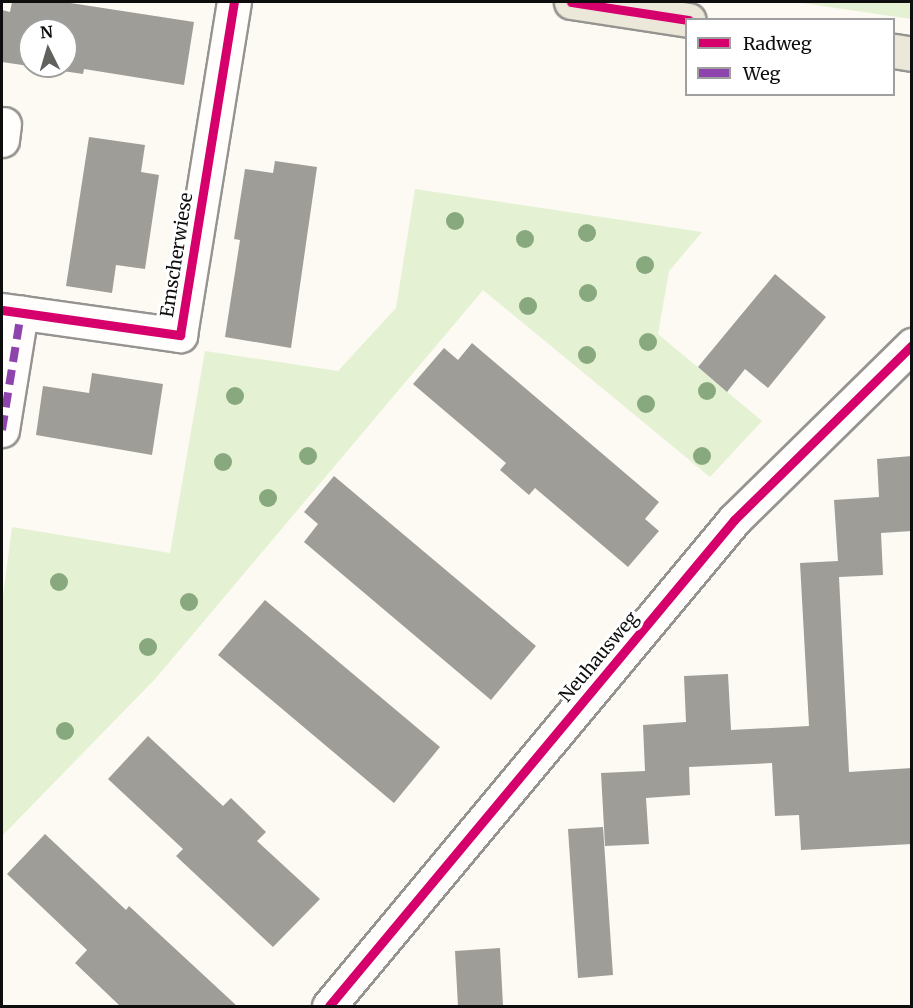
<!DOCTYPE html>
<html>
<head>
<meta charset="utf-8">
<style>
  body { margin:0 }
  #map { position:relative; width:913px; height:1008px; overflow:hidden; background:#fcfaf2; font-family:Merriweather,serif }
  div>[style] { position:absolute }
  .green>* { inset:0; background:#e4f1d3 }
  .building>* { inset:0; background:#9f9d98 }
  .roads { filter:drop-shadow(2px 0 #959491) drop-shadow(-2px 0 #959491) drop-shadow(0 2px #959491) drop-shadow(0 -2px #959491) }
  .minor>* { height:33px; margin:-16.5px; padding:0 16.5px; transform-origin:16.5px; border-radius:16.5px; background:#fffefd }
  .major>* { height:33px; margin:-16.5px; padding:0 16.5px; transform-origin:16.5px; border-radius:16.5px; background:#ece8d9 }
  .quiet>* { height:8px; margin-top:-4px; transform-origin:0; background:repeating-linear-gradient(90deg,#8e44ad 0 15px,transparent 0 23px) }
  .cycleway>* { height:9px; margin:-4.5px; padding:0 4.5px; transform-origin:4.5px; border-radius:4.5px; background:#d6006c }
  .trees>* { width:18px; height:18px; margin:-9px; border-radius:50%; background:#88a97e }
  span { translate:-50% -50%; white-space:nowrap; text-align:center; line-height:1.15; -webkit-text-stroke:6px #fff; paint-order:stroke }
  .street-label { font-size:18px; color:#0e0e0e }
  .frame { position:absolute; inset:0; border:3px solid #0e0e0e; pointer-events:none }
  .legend { position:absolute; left:685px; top:18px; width:210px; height:78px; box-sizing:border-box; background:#fff; border:2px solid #9f9f9f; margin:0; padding:8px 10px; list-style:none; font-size:18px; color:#0e0e0e }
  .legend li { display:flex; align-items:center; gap:12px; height:30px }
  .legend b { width:30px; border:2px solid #9f9f9f }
  .north { position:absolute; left:18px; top:18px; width:60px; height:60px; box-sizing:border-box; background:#fff; border:2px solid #9f9f9f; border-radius:50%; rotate:355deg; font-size:16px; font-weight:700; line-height:24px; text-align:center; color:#0e0e0e }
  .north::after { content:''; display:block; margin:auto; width:21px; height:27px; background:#61615e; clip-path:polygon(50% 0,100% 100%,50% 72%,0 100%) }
</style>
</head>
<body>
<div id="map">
  <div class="green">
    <div style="clip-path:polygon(795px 2px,911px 2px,911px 19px)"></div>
    <div style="clip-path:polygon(415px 189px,702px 232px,669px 271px,658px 334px,762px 421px,710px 477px,483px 290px,156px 678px,2px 836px,2px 604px,12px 527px,170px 553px,205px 351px,338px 371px,396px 308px)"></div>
  </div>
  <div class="building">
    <div style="clip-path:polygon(evenodd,12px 2px,64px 2px,194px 22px,184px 85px,84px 69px,83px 74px,2px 62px,2px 10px,10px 12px,12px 2px,30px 30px,66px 30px,66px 66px,30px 66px,30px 30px)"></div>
    <div style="clip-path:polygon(89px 137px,145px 145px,141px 172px,159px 175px,145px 269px,116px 265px,112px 293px,66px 286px)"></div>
    <div style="clip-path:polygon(275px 161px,317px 167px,291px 348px,225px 337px,240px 240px,234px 239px,245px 169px,273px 173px)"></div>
    <div style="clip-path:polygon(775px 274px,826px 317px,768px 388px,745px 369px,727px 392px,698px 367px)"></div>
    <div style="clip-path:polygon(472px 343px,659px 502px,645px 519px,659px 531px,628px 567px,535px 488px,529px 495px,500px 470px,506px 463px,413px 384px,444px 348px,458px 360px)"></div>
    <div style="clip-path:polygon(92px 373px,163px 384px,152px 455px,36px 435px,43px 386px,89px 393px)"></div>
    <div style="clip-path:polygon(912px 456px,912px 531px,881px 533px,883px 575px,839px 577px,849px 772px,912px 768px,912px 844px,801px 850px,799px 815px,775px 816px,772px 763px,689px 767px,690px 795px,646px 798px,649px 844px,605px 846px,601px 773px,645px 771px,643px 725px,686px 722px,684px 676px,728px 674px,731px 730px,809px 726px,800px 563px,838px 561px,834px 500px,879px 497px,877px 459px)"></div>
    <div style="clip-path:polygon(334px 476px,536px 646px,491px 700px,304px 542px,318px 524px,304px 512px)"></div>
    <div style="clip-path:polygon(265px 600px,440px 747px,394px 803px,218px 655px)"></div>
    <div style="clip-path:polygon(148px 736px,223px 806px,231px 798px,266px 832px,257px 841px,320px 899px,273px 947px,176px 856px,183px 849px,108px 779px)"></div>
    <div style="clip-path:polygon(603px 827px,613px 975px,578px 978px,568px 829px)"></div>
    <div style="clip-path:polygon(45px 834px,126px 910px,129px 906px,237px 1006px,120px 1006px,75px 963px,87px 950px,7px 874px)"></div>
    <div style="clip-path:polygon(500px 948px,503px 1006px,458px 1006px,455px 951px)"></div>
  </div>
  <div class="roads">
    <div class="minor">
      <div style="left:2px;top:140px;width:16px;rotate:-83deg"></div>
      <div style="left:2px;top:310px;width:180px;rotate:8deg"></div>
      <div style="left:180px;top:335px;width:337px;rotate:-80.8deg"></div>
      <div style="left:2px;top:430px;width:119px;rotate:-80.8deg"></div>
      <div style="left:329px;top:1006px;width:633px;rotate:-50.19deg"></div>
      <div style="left:734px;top:520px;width:250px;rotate:-44.5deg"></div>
    </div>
    <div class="major">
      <div style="left:571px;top:2px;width:119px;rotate:8.7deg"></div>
      <div style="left:894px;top:51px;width:18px;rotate:9deg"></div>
    </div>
  </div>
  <div class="quiet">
    <div style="left:2px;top:430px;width:119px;rotate:-80.8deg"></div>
  </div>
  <div class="cycleway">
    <div style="left:571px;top:2px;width:119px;rotate:8.7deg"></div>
    <div style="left:2px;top:310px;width:180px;rotate:8deg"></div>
    <div style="left:180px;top:335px;width:337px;rotate:-80.8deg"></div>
    <div style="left:329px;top:1006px;width:633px;rotate:-50.19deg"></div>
    <div style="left:734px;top:520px;width:250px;rotate:-44.5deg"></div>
  </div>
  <div class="trees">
    <div style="left:455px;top:221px"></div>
    <div style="left:587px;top:233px"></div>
    <div style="left:525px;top:239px"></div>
    <div style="left:645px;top:265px"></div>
    <div style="left:588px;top:293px"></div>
    <div style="left:528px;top:306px"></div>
    <div style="left:648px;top:342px"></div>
    <div style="left:587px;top:355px"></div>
    <div style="left:707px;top:391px"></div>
    <div style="left:235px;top:396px"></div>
    <div style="left:646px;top:404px"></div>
    <div style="left:308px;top:456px"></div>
    <div style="left:702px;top:456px"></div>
    <div style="left:223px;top:462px"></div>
    <div style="left:268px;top:498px"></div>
    <div style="left:59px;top:582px"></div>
    <div style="left:189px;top:602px"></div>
    <div style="left:148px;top:647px"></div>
    <div style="left:65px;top:731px"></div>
  </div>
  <div class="street-label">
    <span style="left:177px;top:255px;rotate:-81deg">Emscherwiese</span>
    <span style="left:599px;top:657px;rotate:-50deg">Neuhausweg</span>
  </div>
  <div class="frame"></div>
  <ul class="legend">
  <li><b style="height:8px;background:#d6006c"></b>Radweg</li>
  <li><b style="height:8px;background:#8e44ad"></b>Weg</li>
  </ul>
  <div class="north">N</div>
</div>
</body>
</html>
